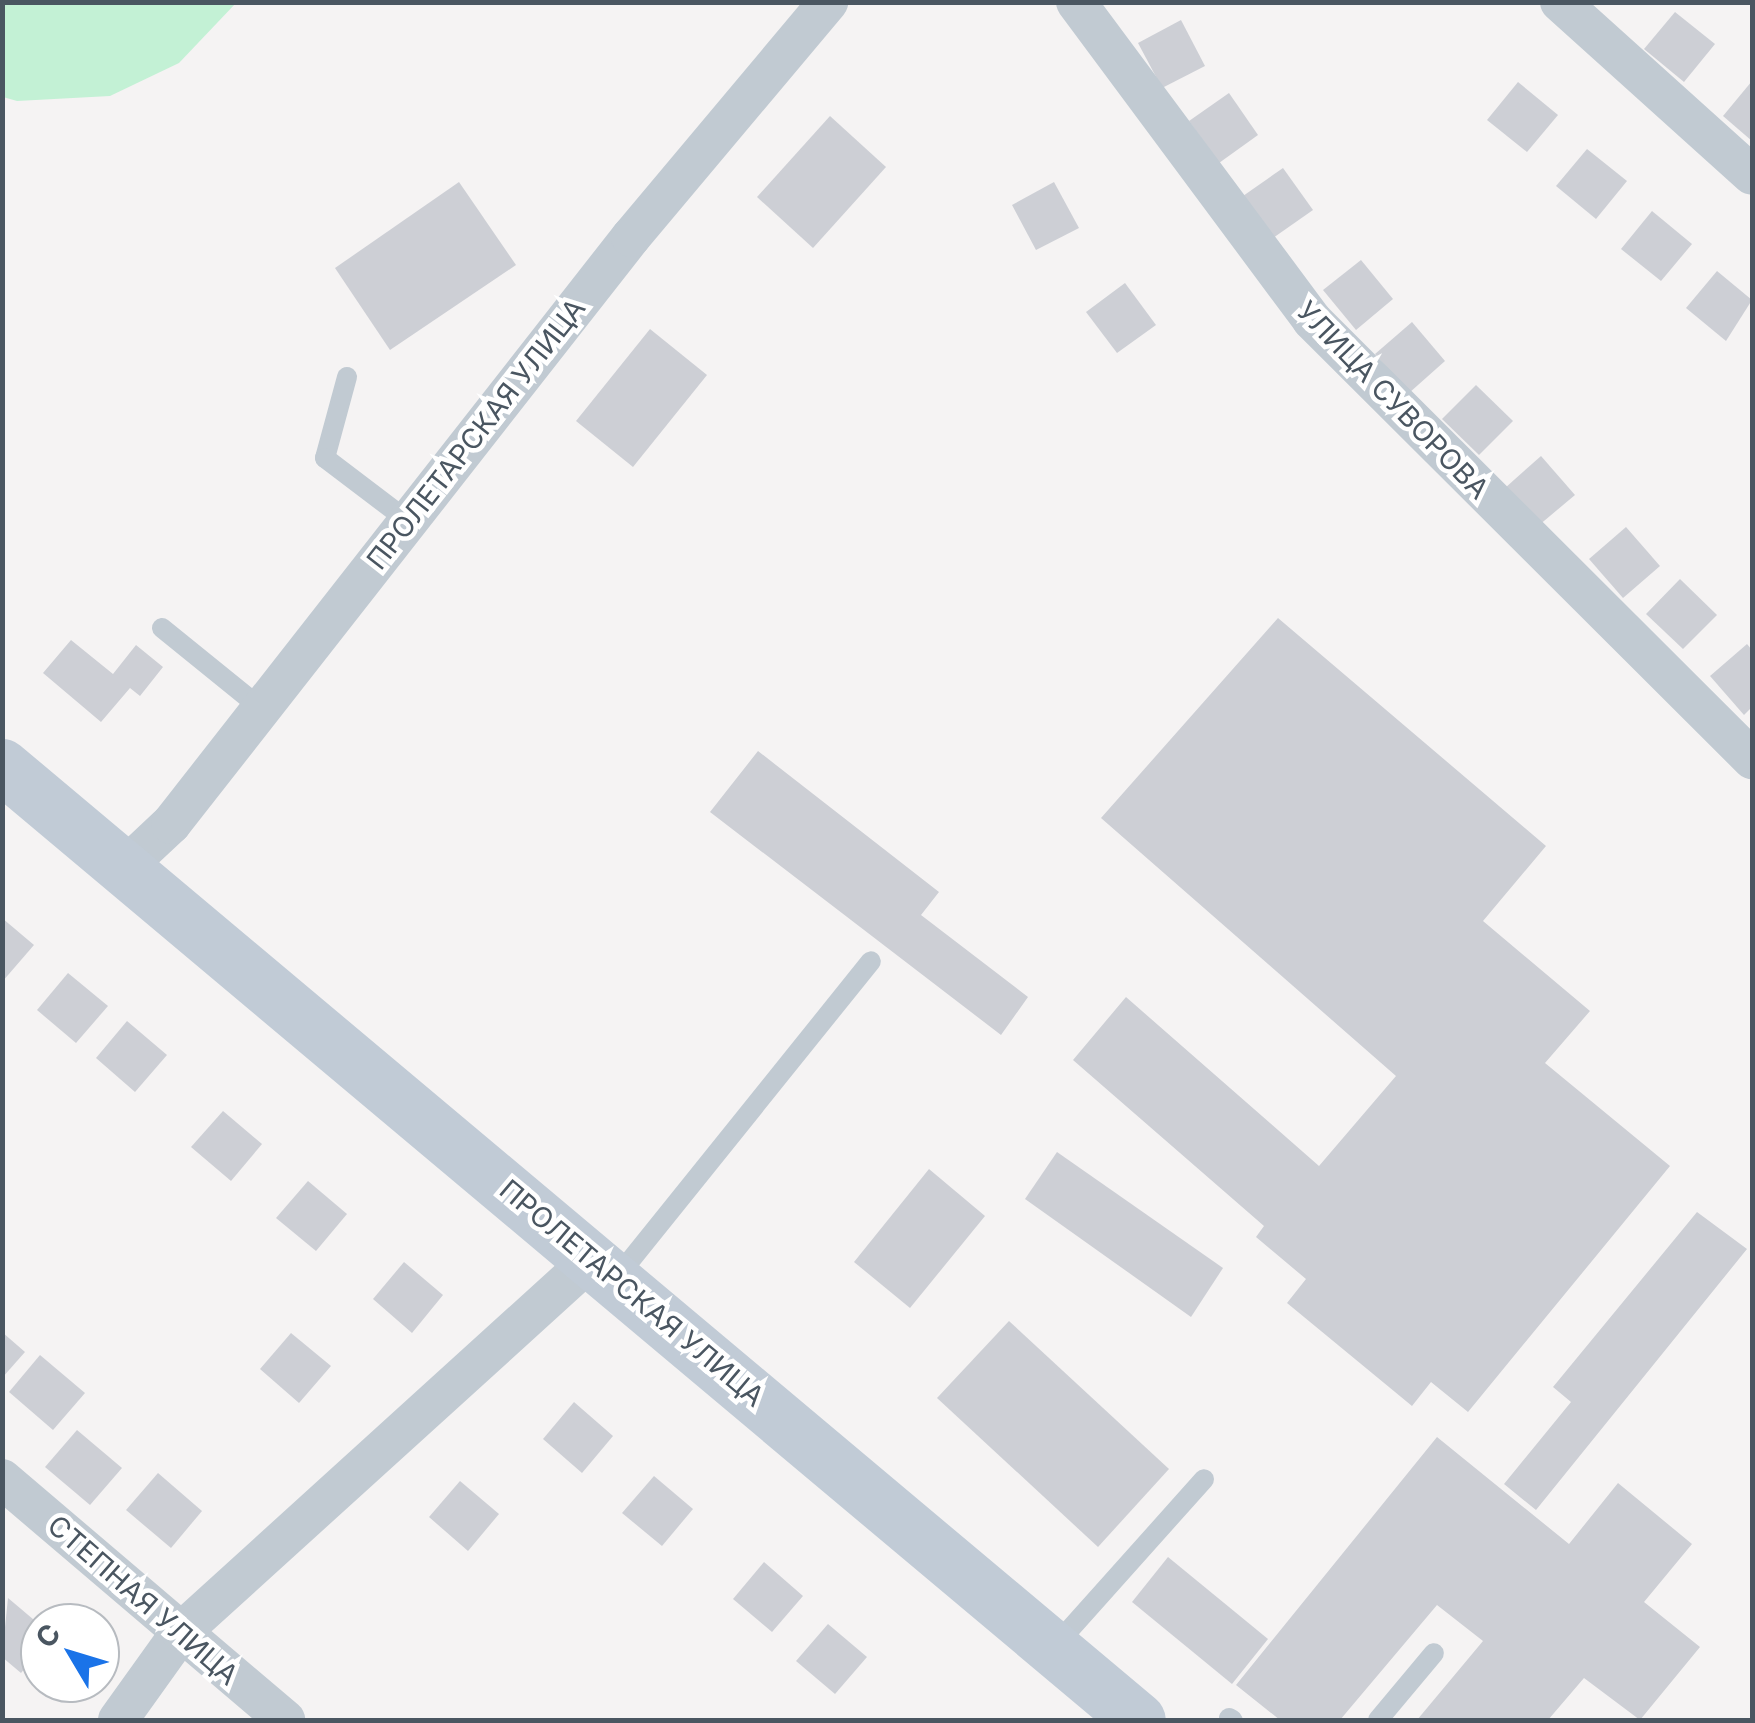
<!DOCTYPE html>
<html>
<head>
<meta charset="utf-8">
<style>
  body { margin:0 }
  #map { position:relative; width:1755px; height:1723px; overflow:hidden; background:#f5f3f3; font-family:Inter,sans-serif }
  div>[style] { position:absolute }
  .green>* { inset:0; background:#c3f1d5 }
  .building>* { inset:0; background:#cdcfd5 }
  .lane>* { height:20px; margin:-10px; padding:0 10px; transform-origin:10px; border-radius:10px; background:#c1cad2 }
  .street>* { height:40px; margin:-20px; padding:0 20px; transform-origin:20px; border-radius:20px; background:#c1cad2 }
  .secondary>* { height:55px; margin:-27.5px; padding:0 27.5px; transform-origin:27.5px; border-radius:27.5px; background:#c1cbd6 }
  span { translate:-50% -50%; white-space:nowrap; text-align:center; line-height:1.15; -webkit-text-stroke:9px #fff; paint-order:stroke }
  .street-label { font-size:28px; color:#4a5661 }
  .frame { position:absolute; inset:0; border:5px solid #4a5661; pointer-events:none }
  .north { position:absolute; left:20px; top:1603px; width:100px; height:100px; box-sizing:border-box; background:#fff; border:2px solid #b7bbc0; border-radius:50%; rotate:308deg; font-size:28px; font-weight:700; line-height:40px; text-align:center; color:#4a5661 }
  .north::after { content:''; display:block; margin:auto; width:35px; height:45px; background:#1a73e8; clip-path:polygon(50% 0,100% 100%,50% 72%,0 100%) }
</style>
</head>
<body>
<div id="map">
  <div class="green">
    <div style="clip-path:polygon(2px 3px,3px 2px,236px 3px,179px 63px,110px 96px,17px 101px,3px 97px)"></div>
  </div>
  <div class="building">
    <div style="clip-path:polygon(1675px 12px,1715px 44px,1684px 82px,1644px 49px)"></div>
    <div style="clip-path:polygon(1181px 20px,1205px 66px,1162px 88px,1138px 43px)"></div>
    <div style="clip-path:polygon(1752px 81px,1752px 141px,1723px 116px)"></div>
    <div style="clip-path:polygon(1518px 82px,1558px 115px,1527px 152px,1487px 120px)"></div>
    <div style="clip-path:polygon(1229px 93px,1258px 135px,1219px 163px,1189px 121px)"></div>
    <div style="clip-path:polygon(830px 116px,886px 167px,813px 248px,757px 197px)"></div>
    <div style="clip-path:polygon(1587px 149px,1627px 181px,1596px 219px,1556px 186px)"></div>
    <div style="clip-path:polygon(1283px 168px,1313px 210px,1273px 238px,1243px 196px)"></div>
    <div style="clip-path:polygon(459px 182px,516px 265px,390px 350px,335px 268px)"></div>
    <div style="clip-path:polygon(1054px 182px,1079px 228px,1036px 250px,1012px 205px)"></div>
    <div style="clip-path:polygon(1652px 211px,1692px 244px,1661px 281px,1621px 249px)"></div>
    <div style="clip-path:polygon(1361px 260px,1393px 299px,1356px 330px,1323px 290px)"></div>
    <div style="clip-path:polygon(1717px 271px,1752px 300px,1726px 341px,1686px 308px)"></div>
    <div style="clip-path:polygon(1125px 283px,1156px 325px,1117px 353px,1086px 312px)"></div>
    <div style="clip-path:polygon(1412px 322px,1445px 361px,1409px 393px,1375px 354px)"></div>
    <div style="clip-path:polygon(650px 329px,707px 375px,633px 467px,576px 421px)"></div>
    <div style="clip-path:polygon(1476px 385px,1513px 421px,1479px 455px,1442px 419px)"></div>
    <div style="clip-path:polygon(1541px 456px,1575px 495px,1538px 526px,1505px 488px)"></div>
    <div style="clip-path:polygon(1626px 527px,1660px 566px,1623px 598px,1589px 559px)"></div>
    <div style="clip-path:polygon(1680px 579px,1717px 615px,1683px 649px,1646px 614px)"></div>
    <div style="clip-path:polygon(1278px 618px,1546px 846px,1483px 921px,1590px 1011px,1545px 1063px,1670px 1166px,1468px 1412px,1431px 1382px,1412px 1406px,1287px 1303px,1306px 1279px,1256px 1237px,1264px 1226px,1073px 1060px,1126px 997px,1319px 1166px,1396px 1076px,1101px 818px)"></div>
    <div style="clip-path:polygon(71px 640px,113px 674px,136px 645px,163px 667px,140px 696px,130px 688px,101px 722px,43px 673px)"></div>
    <div style="clip-path:polygon(1747px 644px,1752px 650px,1752px 707px,1744px 715px,1710px 676px)"></div>
    <div style="clip-path:polygon(758px 751px,939px 892px,921px 915px,1028px 997px,1001px 1035px,710px 812px)"></div>
    <div style="clip-path:polygon(2px 918px,34px 945px,2px 982px)"></div>
    <div style="clip-path:polygon(68px 973px,108px 1006px,76px 1043px,37px 1010px)"></div>
    <div style="clip-path:polygon(127px 1021px,167px 1055px,135px 1092px,96px 1058px)"></div>
    <div style="clip-path:polygon(223px 1111px,262px 1144px,231px 1181px,191px 1147px)"></div>
    <div style="clip-path:polygon(1057px 1152px,1223px 1268px,1191px 1317px,1025px 1199px)"></div>
    <div style="clip-path:polygon(929px 1169px,985px 1216px,910px 1308px,854px 1262px)"></div>
    <div style="clip-path:polygon(308px 1181px,347px 1214px,316px 1251px,276px 1218px)"></div>
    <div style="clip-path:polygon(1697px 1212px,1747px 1249px,1536px 1510px,1504px 1484px,1571px 1402px,1553px 1387px)"></div>
    <div style="clip-path:polygon(404px 1262px,443px 1295px,412px 1333px,373px 1299px)"></div>
    <div style="clip-path:polygon(1009px 1321px,1169px 1469px,1098px 1547px,937px 1398px)"></div>
    <div style="clip-path:polygon(2px 1332px,25px 1352px,2px 1378px)"></div>
    <div style="clip-path:polygon(291px 1333px,331px 1366px,299px 1403px,260px 1369px)"></div>
    <div style="clip-path:polygon(40px 1355px,85px 1393px,53px 1430px,9px 1392px)"></div>
    <div style="clip-path:polygon(574px 1402px,613px 1436px,582px 1473px,543px 1439px)"></div>
    <div style="clip-path:polygon(77px 1430px,122px 1468px,90px 1505px,45px 1467px)"></div>
    <div style="clip-path:polygon(1437px 1437px,1569px 1544px,1618px 1483px,1692px 1544px,1644px 1602px,1700px 1647px,1640px 1720px,1584px 1678px,1548px 1720px,1417px 1720px,1483px 1641px,1437px 1605px,1340px 1720px,1280px 1720px,1236px 1685px)"></div>
    <div style="clip-path:polygon(158px 1473px,202px 1511px,171px 1548px,126px 1510px)"></div>
    <div style="clip-path:polygon(654px 1476px,693px 1509px,662px 1546px,622px 1513px)"></div>
    <div style="clip-path:polygon(460px 1481px,499px 1514px,468px 1551px,429px 1517px)"></div>
    <div style="clip-path:polygon(1168px 1557px,1268px 1639px,1232px 1684px,1132px 1602px)"></div>
    <div style="clip-path:polygon(764px 1562px,803px 1596px,772px 1632px,733px 1599px)"></div>
    <div style="clip-path:polygon(8px 1598px,40px 1625px,40px 1650px,21px 1673px,2px 1657px)"></div>
    <div style="clip-path:polygon(828px 1624px,867px 1657px,835px 1694px,796px 1661px)"></div>
  </div>
  <div class="lane">
    <div style="left:347px;top:377px;width:84px;rotate:105.2deg"></div>
    <div style="left:325px;top:458px;width:104px;rotate:37.2deg"></div>
    <div style="left:162px;top:628px;width:129px;rotate:39deg"></div>
    <div style="left:617px;top:1277px;width:405px;rotate:-51.2deg"></div>
    <div style="left:1054px;top:1647px;width:225px;rotate:-48.2deg"></div>
    <div style="left:1229px;top:1718px;width:4px;rotate:27deg"></div>
    <div style="left:1378px;top:1720px;width:87px;rotate:-50.1deg"></div>
  </div>
  <div class="street">
    <div style="left:1076px;top:2px;width:396px;rotate:53.4deg"></div>
    <div style="left:1312px;top:320px;width:622px;rotate:44.93deg"></div>
    <div style="left:1560px;top:2px;width:258px;rotate:42deg"></div>
    <div style="left:125px;top:867px;width:63px;rotate:-43.1deg"></div>
    <div style="left:171px;top:824px;width:746px;rotate:-51.92deg"></div>
    <div style="left:631px;top:237px;width:307px;rotate:-50deg"></div>
    <div style="left:2px;top:1479px;width:372px;rotate:40.4deg"></div>
    <div style="left:118px;top:1720px;width:108px;rotate:-54.4deg"></div>
    <div style="left:181px;top:1632px;width:556px;rotate:-42.23deg"></div>
  </div>
  <div class="secondary">
    <div style="left:2px;top:766px;width:1483px;rotate:40.02deg"></div>
  </div>
  <div class="street-label">
    <span style="left:1393px;top:400px;rotate:46deg">УЛИЦА СУВОРОВА</span>
    <span style="left:476px;top:434px;rotate:-52deg">ПРОЛЕТАРСКАЯ УЛИЦА</span>
    <span style="left:632px;top:1293px;rotate:40deg">ПРОЛЕТАРСКАЯ УЛИЦА</span>
    <span style="left:143px;top:1600px;rotate:41deg">СТЕПНАЯ УЛИЦА</span>
  </div>
  <div class="frame"></div>
  <div class="north">С</div>
</div>
</body>
</html>
